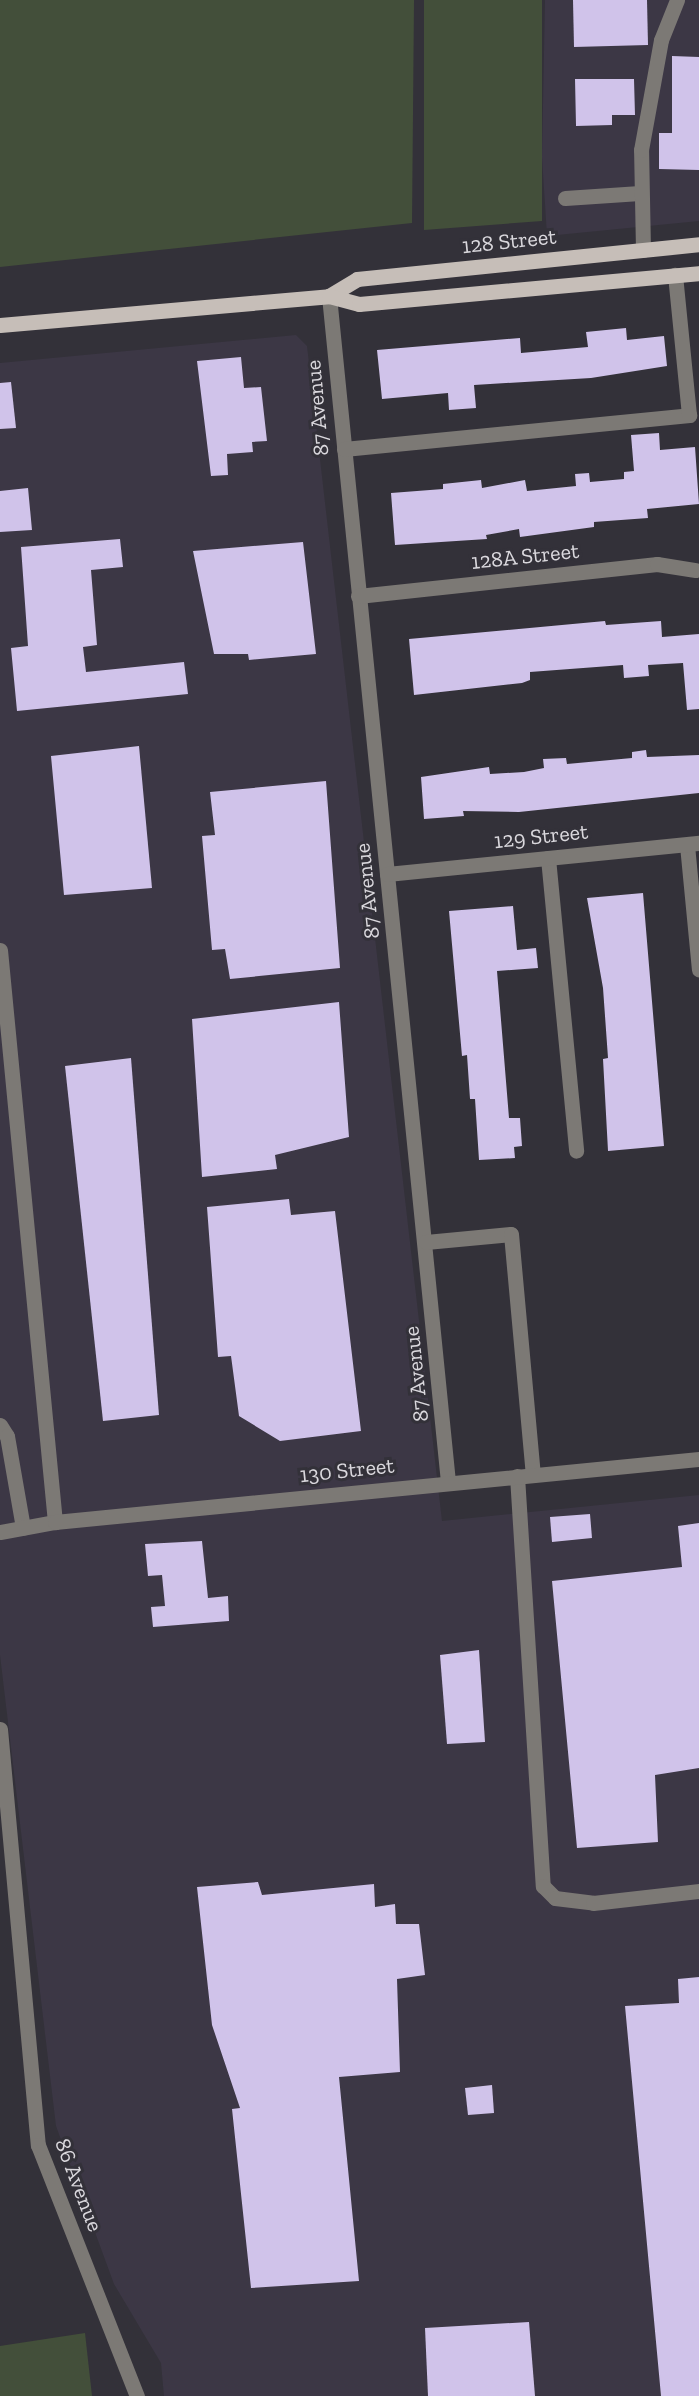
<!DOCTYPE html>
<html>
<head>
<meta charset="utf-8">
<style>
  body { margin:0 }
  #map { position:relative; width:699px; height:2396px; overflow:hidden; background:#333139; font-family:"Zilla Slab",serif }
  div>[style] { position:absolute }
  .built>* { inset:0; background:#3c3745 }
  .green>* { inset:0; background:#434f3a }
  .building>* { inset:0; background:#d0c3ea }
  .minor>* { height:15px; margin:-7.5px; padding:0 7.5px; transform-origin:7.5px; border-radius:7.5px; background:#7c7975 }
  .major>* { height:15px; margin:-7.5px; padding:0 7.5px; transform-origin:7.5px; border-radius:7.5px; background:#c6beb8 }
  span { translate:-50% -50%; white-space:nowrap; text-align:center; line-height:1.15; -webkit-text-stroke:6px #333139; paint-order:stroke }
  .street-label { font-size:22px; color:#dad8dd }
</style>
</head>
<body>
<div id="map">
  <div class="built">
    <div style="clip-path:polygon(545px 0,699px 0,699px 221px,547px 236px,542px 157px)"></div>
    <div style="clip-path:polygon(296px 335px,307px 346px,442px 1521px,699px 1495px,699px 2396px,164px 2396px,161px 2363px,114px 2284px,56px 2126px,0 1655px,0 363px)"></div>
  </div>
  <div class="green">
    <div style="clip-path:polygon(0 0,414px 0,412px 223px,0 267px)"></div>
    <div style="clip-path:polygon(424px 0,542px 0,542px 221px,424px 230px)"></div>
    <div style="clip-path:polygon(85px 2333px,92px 2396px,0 2396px,0 2346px)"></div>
  </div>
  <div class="building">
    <div style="clip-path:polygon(573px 0,647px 0,648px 45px,574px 47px)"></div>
    <div style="clip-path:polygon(672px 56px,699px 57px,699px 170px,659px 169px,659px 133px,672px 133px)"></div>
    <div style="clip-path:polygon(575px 79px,634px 79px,635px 115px,612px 115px,612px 125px,576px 126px)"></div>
    <div style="clip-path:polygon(626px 328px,627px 340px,664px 336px,667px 366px,591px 378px,474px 385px,476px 408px,449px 410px,448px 393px,382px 399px,377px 350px,520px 338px,521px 353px,588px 347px,586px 332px)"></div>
    <div style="clip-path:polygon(241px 357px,244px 388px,261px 387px,267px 441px,252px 442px,253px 452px,227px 454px,228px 475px,211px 476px,197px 361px)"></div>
    <div style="clip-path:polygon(11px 382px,16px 428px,0 429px,0 383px)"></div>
    <div style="clip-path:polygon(659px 433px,660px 450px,695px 447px,699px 504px,647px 509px,648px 518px,594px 522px,594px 527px,520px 537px,519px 529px,486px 535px,487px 539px,395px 545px,391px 493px,443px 489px,443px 484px,481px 480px,482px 488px,525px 480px,527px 491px,576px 486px,575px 474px,589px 473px,590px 482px,624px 479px,624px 472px,634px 471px,631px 435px)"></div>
    <div style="clip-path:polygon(28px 488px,32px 530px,0 532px,0 491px)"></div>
    <div style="clip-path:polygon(120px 539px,123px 567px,91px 570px,97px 645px,83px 647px,86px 672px,184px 662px,188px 694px,17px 711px,11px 648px,28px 646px,21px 547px)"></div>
    <div style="clip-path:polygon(303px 542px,316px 654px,249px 660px,248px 654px,214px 654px,193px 551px)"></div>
    <div style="clip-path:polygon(605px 621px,606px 625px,661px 621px,662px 637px,699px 634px,699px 709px,687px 710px,683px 663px,648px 665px,649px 676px,624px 678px,623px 665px,530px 672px,530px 680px,522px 683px,414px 695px,409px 639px)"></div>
    <div style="clip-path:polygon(139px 746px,152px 888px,64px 895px,51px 756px)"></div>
    <div style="clip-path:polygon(646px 750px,647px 757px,699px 755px,699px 793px,519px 812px,463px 811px,464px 816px,424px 819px,421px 777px,489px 767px,490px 774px,524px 772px,544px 768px,543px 759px,566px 758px,567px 764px,632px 758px,632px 752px)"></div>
    <div style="clip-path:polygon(326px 781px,340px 968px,230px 979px,225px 949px,212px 950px,202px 836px,215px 835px,210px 792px)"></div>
    <div style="clip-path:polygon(643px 893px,664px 1146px,608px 1151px,603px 1059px,608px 1058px,603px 988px,587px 898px)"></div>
    <div style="clip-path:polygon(513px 906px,517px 950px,536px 948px,538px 968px,497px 971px,509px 1118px,520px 1118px,522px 1146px,514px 1147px,515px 1158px,479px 1160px,475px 1099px,470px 1099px,467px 1055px,462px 1056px,449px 911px)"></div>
    <div style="clip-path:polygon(339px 1002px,349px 1137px,275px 1155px,277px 1169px,202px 1177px,192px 1019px)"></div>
    <div style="clip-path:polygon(131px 1058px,159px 1415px,103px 1421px,65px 1066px)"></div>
    <div style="clip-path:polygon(289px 1199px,291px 1215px,335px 1211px,361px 1431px,280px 1441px,239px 1416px,231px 1356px,218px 1357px,207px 1207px)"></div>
    <div style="clip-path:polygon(590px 1514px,592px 1538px,552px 1542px,550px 1517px)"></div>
    <div style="clip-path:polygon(699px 1523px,699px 1768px,655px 1775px,658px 1842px,577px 1848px,552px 1581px,682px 1567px,678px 1526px)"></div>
    <div style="clip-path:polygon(202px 1541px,208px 1598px,228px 1596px,229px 1621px,153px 1627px,151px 1607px,165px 1606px,162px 1575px,148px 1576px,145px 1544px)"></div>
    <div style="clip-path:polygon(479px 1650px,485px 1742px,447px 1744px,440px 1655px)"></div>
    <div style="clip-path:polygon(258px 1882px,262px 1895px,374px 1884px,375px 1907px,395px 1904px,396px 1924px,419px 1924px,425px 1975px,397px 1979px,400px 2072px,339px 2077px,359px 2281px,251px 2288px,232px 2109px,240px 2108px,212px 2025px,197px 1887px)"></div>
    <div style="clip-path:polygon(699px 1977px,699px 2396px,661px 2396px,625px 2006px,679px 2003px,678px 1979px)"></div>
    <div style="clip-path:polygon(492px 2085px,494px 2113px,468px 2115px,465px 2088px)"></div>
    <div style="clip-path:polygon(529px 2322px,535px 2396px,428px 2396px,425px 2328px)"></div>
  </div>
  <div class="minor">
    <div style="left:565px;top:198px;width:75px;rotate:-3.8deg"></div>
    <div style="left:643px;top:250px;width:100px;rotate:-91.1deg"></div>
    <div style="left:641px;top:150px;width:112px;rotate:-79.7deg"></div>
    <div style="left:661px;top:40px;width:43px;rotate:-68.2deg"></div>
    <div style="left:329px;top:296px;width:1192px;rotate:84.27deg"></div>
    <div style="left:344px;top:449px;width:347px;rotate:-5.6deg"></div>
    <div style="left:689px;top:415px;width:141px;rotate:-95.7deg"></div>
    <div style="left:358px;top:596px;width:301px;rotate:-6.1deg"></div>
    <div style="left:657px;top:564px;width:39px;rotate:9deg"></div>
    <div style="left:687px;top:845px;width:125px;rotate:84.5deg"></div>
    <div style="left:548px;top:858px;width:294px;rotate:84.5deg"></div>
    <div style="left:387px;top:874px;width:314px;rotate:-5.7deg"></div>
    <div style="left:0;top:950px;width:575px;rotate:84.51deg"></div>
    <div style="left:426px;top:1242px;width:85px;rotate:-5.4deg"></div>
    <div style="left:511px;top:1234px;width:242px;rotate:84.8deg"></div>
    <div style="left:0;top:1425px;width:13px;rotate:58deg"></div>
    <div style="left:7px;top:1436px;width:93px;rotate:80.1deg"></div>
    <div style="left:517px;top:1476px;width:411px;rotate:86.4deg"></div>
    <div style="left:543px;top:1886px;width:17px;rotate:45deg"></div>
    <div style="left:555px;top:1898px;width:38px;rotate:7deg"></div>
    <div style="left:593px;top:1903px;width:107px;rotate:-6.5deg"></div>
    <div style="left:0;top:1532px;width:56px;rotate:-10.3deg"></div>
    <div style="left:55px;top:1522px;width:647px;rotate:-5.59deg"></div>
    <div style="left:0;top:1729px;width:418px;rotate:84.8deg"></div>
    <div style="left:38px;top:2145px;width:270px;rotate:68.5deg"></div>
  </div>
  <div class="major">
    <div style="left:329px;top:296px;width:33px;rotate:-31deg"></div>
    <div style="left:357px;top:279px;width:344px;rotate:-5.8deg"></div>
    <div style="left:0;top:325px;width:330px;rotate:-5deg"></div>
    <div style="left:329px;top:296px;width:31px;rotate:15deg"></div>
    <div style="left:359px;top:304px;width:341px;rotate:-5.2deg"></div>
  </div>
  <div class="street-label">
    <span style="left:509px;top:241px;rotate:-6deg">128 Street</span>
    <span style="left:317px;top:408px;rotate:-95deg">87 Avenue</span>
    <span style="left:525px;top:556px;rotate:-6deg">128A Street</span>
    <span style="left:541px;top:836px;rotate:-6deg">129 Street</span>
    <span style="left:367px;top:891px;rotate:-96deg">87 Avenue</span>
    <span style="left:416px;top:1374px;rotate:-96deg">87 Avenue</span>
    <span style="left:347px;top:1470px;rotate:-6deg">130 Street</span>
    <span style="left:79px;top:2185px;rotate:69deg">86 Avenue</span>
  </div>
</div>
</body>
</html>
